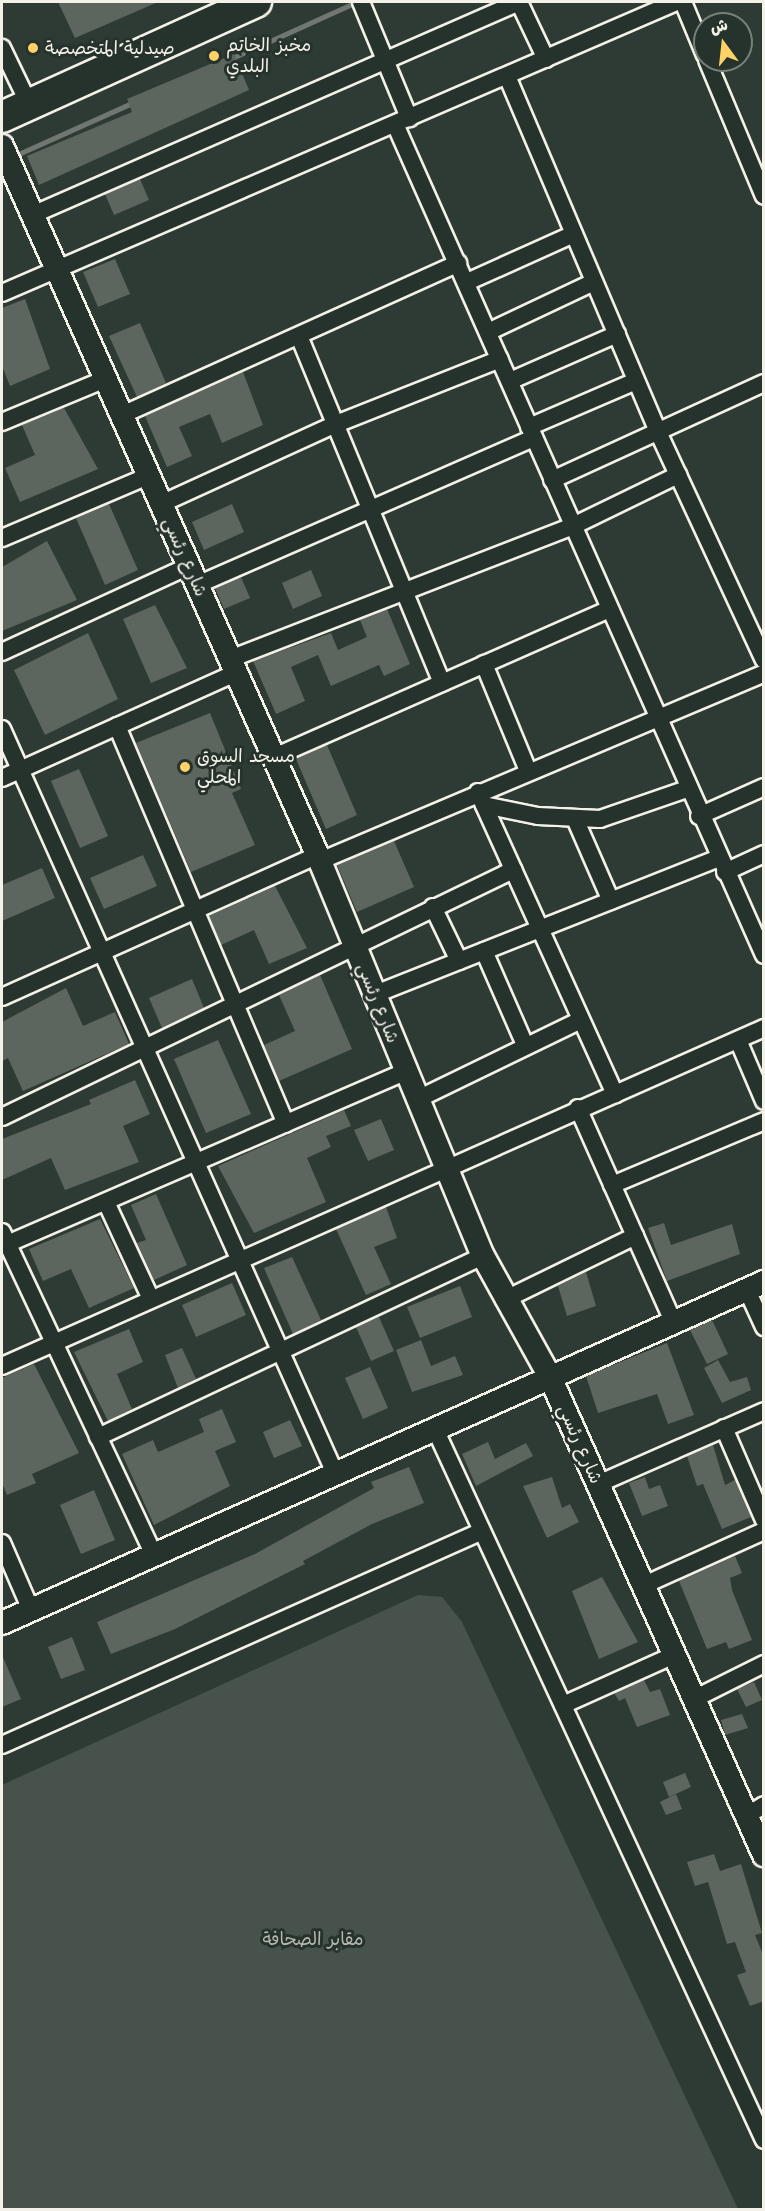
<!DOCTYPE html>
<html>
<head>
<meta charset="utf-8">
<style>
  body { margin:0 }
  #map { position:relative; width:765px; height:2211px; overflow:hidden; background:#2e3b34; font-family:"Shantell Sans","Playpen Sans Arabic",sans-serif }
  div>[style] { position:absolute }
  .green>* { inset:0; background:#48524c }
  .stream>* { height:5px; margin:-2.5px; padding:0 2.5px; transform-origin:2.5px; border-radius:2.5px; background:#6f7770 }
  .building>* { inset:0; background:#5c655e }
  .roads { filter:drop-shadow(2px 0 #f4f1e8) drop-shadow(-2px 0 #f4f1e8) drop-shadow(0 2px #f4f1e8) drop-shadow(0 -2px #f4f1e8) }
  .street>* { height:16px; margin:-8px; padding:0 8px; transform-origin:8px; border-radius:8px; background:#26332d }
  .secondary>* { height:22px; margin:-11px; padding:0 11px; transform-origin:11px; border-radius:11px; background:#26332d }
  .highway>* { height:30px; margin:-15px; padding:0 15px; transform-origin:15px; border-radius:15px; background:#26332d }
  .dots>* { width:16px; height:16px; translate:-50% -50%; box-sizing:border-box; border:3px solid #26332d; border-radius:50% }
  span { translate:-50% -50%; white-space:nowrap; text-align:center; line-height:1.15; -webkit-text-stroke:6px #26332d; paint-order:stroke }
  .poi-label { font-size:18px; color:#f4f1e8 }
  .left { translate:0 -50%; text-align:left }
  .street-label { font-size:18px; color:#f4f1e8 }
  .park-label { font-size:18px; color:#b8b9b1 }
  .frame { position:absolute; inset:0; border:3px solid #f4f1e8; pointer-events:none }
  .north { position:absolute; left:693px; top:12px; width:60px; height:60px; box-sizing:border-box; background:#26332d; border:2px solid #787f78; border-radius:50%; rotate:345deg; font-size:16px; font-weight:700; line-height:24px; text-align:center; color:#f4f1e8 }
  .north::after { content:''; display:block; margin:auto; width:21px; height:27px; background:#ffd166; clip-path:polygon(50% 0,100% 100%,50% 72%,0 100%) }
</style>
</head>
<body>
<div id="map">
  <div class="green">
    <div style="clip-path:polygon(418px 1595px,442px 1597px,462px 1622px,738px 2209px,2px 2209px,2px 1785px)"></div>
  </div>
  <div class="stream">
    <div style="left:230px;top:59px;width:138px;rotate:-24.3deg"></div>
    <div style="left:14px;top:156px;width:132px;rotate:-24.2deg"></div>
  </div>
  <div class="building">
    <div style="clip-path:polygon(58px 2px,158px 2px,75px 38px)"></div>
    <div style="clip-path:polygon(234px 54px,249px 90px,39px 185px,27px 156px,132px 112px,127px 99px)"></div>
    <div style="clip-path:polygon(140px 179px,149px 200px,114px 215px,105px 194px)"></div>
    <div style="clip-path:polygon(115px 259px,130px 294px,98px 307px,83px 272px)"></div>
    <div style="clip-path:polygon(25px 299px,50px 369px,10px 386px,2px 366px,2px 308px)"></div>
    <div style="clip-path:polygon(140px 323px,166px 383px,137px 397px,109px 336px)"></div>
    <div style="clip-path:polygon(243px 372px,263px 425px,222px 443px,210px 414px,179px 427px,192px 456px,167px 467px,145px 416px)"></div>
    <div style="clip-path:polygon(64px 408px,98px 469px,20px 502px,5px 468px,35px 455px,22px 425px)"></div>
    <div style="clip-path:polygon(109px 504px,138px 570px,105px 585px,76px 518px)"></div>
    <div style="clip-path:polygon(232px 504px,244px 532px,204px 550px,192px 522px)"></div>
    <div style="clip-path:polygon(47px 541px,77px 600px,2px 631px,2px 567px)"></div>
    <div style="clip-path:polygon(311px 570px,322px 596px,293px 609px,282px 583px)"></div>
    <div style="clip-path:polygon(241px 577px,250px 598px,224px 609px,215px 588px)"></div>
    <div style="clip-path:polygon(155px 605px,187px 668px,151px 683px,123px 619px)"></div>
    <div style="clip-path:polygon(387px 609px,410px 664px,384px 676px,379px 665px,331px 686px,318px 655px,291px 667px,305px 701px,276px 714px,253px 661px,331px 633px,338px 650px,367px 637px,360px 620px)"></div>
    <div style="clip-path:polygon(88px 633px,118px 699px,45px 735px,14px 670px)"></div>
    <div style="clip-path:polygon(210px 713px,241px 789px,232px 793px,255px 845px,191px 872px,136px 743px)"></div>
    <div style="clip-path:polygon(327px 745px,357px 815px,326px 829px,296px 759px)"></div>
    <div style="clip-path:polygon(79px 769px,108px 836px,80px 848px,51px 781px)"></div>
    <div style="clip-path:polygon(394px 841px,414px 887px,357px 912px,337px 865px)"></div>
    <div style="clip-path:polygon(143px 855px,157px 886px,104px 909px,90px 878px)"></div>
    <div style="clip-path:polygon(42px 868px,55px 898px,2px 921px,2px 885px)"></div>
    <div style="clip-path:polygon(275px 886px,307px 948px,269px 964px,254px 930px,221px 945px,209px 916px)"></div>
    <div style="clip-path:polygon(320px 975px,352px 1049px,279px 1081px,264px 1045px,295px 1031px,279px 995px)"></div>
    <div style="clip-path:polygon(192px 979px,204px 1008px,162px 1028px,149px 998px)"></div>
    <div style="clip-path:polygon(66px 988px,83px 1026px,115px 1012px,129px 1044px,23px 1091px,8px 1058px,2px 1061px,2px 1022px)"></div>
    <div style="clip-path:polygon(218px 1040px,251px 1114px,206px 1133px,174px 1059px)"></div>
    <div style="clip-path:polygon(135px 1080px,150px 1114px,123px 1126px,139px 1162px,65px 1190px,51px 1158px,2px 1180px,2px 1139px,91px 1104px,89px 1100px)"></div>
    <div style="clip-path:polygon(344px 1110px,351px 1126px,326px 1136px,331px 1147px,307px 1158px,326px 1202px,254px 1233px,218px 1166px)"></div>
    <div style="clip-path:polygon(381px 1119px,394px 1150px,368px 1161px,354px 1130px)"></div>
    <div style="clip-path:polygon(156px 1194px,187px 1265px,154px 1280px,137px 1243px,146px 1240px,131px 1205px)"></div>
    <div style="clip-path:polygon(386px 1207px,397px 1238px,374px 1247px,391px 1284px,366px 1295px,336px 1229px)"></div>
    <div style="clip-path:polygon(100px 1219px,134px 1288px,89px 1308px,71px 1269px,43px 1281px,29px 1249px)"></div>
    <div style="clip-path:polygon(664px 1223px,671px 1245px,732px 1224px,740px 1254px,667px 1281px,648px 1228px)"></div>
    <div style="clip-path:polygon(292px 1257px,321px 1320px,293px 1334px,264px 1268px)"></div>
    <div style="clip-path:polygon(586px 1272px,596px 1306px,567px 1316px,558px 1286px)"></div>
    <div style="clip-path:polygon(232px 1283px,246px 1315px,196px 1337px,182px 1305px)"></div>
    <div style="clip-path:polygon(460px 1286px,472px 1317px,420px 1338px,407px 1307px)"></div>
    <div style="clip-path:polygon(379px 1317px,394px 1351px,371px 1361px,356px 1327px)"></div>
    <div style="clip-path:polygon(712px 1320px,728px 1354px,707px 1364px,690px 1330px)"></div>
    <div style="clip-path:polygon(129px 1329px,143px 1362px,117px 1374px,132px 1409px,108px 1421px,74px 1352px)"></div>
    <div style="clip-path:polygon(421px 1340px,431px 1366px,455px 1356px,463px 1375px,412px 1392px,396px 1350px)"></div>
    <div style="clip-path:polygon(667px 1343px,694px 1415px,668px 1424px,657px 1394px,598px 1413px,586px 1376px)"></div>
    <div style="clip-path:polygon(182px 1348px,196px 1379px,178px 1388px,165px 1355px)"></div>
    <div style="clip-path:polygon(718px 1360px,730px 1382px,747px 1377px,751px 1390px,722px 1403px,704px 1368px)"></div>
    <div style="clip-path:polygon(34px 1364px,79px 1453px,32px 1474px,36px 1483px,7px 1495px,2px 1483px,2px 1378px)"></div>
    <div style="clip-path:polygon(370px 1367px,388px 1408px,363px 1419px,345px 1378px)"></div>
    <div style="clip-path:polygon(222px 1409px,236px 1442px,215px 1451px,230px 1486px,154px 1525px,122px 1454px,153px 1440px,158px 1452px,204px 1432px,199px 1419px)"></div>
    <div style="clip-path:polygon(290px 1420px,302px 1446px,274px 1458px,263px 1432px)"></div>
    <div style="clip-path:polygon(488px 1442px,495px 1459px,526px 1443px,533px 1456px,476px 1486px,462px 1454px)"></div>
    <div style="clip-path:polygon(713px 1445px,725px 1485px,735px 1480px,751px 1517px,722px 1529px,703px 1484px,697px 1486px,687px 1456px)"></div>
    <div style="clip-path:polygon(409px 1467px,424px 1503px,372px 1524px,303px 1561px,305px 1564px,175px 1629px,111px 1654px,97px 1622px,255px 1554px,374px 1488px,371px 1482px)"></div>
    <div style="clip-path:polygon(552px 1477px,562px 1508px,570px 1504px,579px 1522px,547px 1538px,523px 1486px)"></div>
    <div style="clip-path:polygon(645px 1477px,649px 1489px,660px 1485px,668px 1506px,642px 1516px,629px 1483px)"></div>
    <div style="clip-path:polygon(94px 1490px,115px 1540px,81px 1554px,60px 1505px)"></div>
    <div style="clip-path:polygon(735px 1556px,742px 1573px,730px 1578px,732px 1590px,752px 1640px,729px 1649px,726px 1642px,707px 1649px,679px 1581px)"></div>
    <div style="clip-path:polygon(602px 1577px,638px 1642px,599px 1659px,572px 1591px)"></div>
    <div style="clip-path:polygon(72px 1637px,85px 1670px,61px 1679px,48px 1647px)"></div>
    <div style="clip-path:polygon(2px 1655px,21px 1699px,2px 1707px)"></div>
    <div style="clip-path:polygon(644px 1680px,650px 1692px,660px 1689px,670px 1715px,637px 1727px,625px 1698px,619px 1701px,614px 1693px)"></div>
    <div style="clip-path:polygon(754px 1682px,762px 1700px,746px 1707px,737px 1689px)"></div>
    <div style="clip-path:polygon(742px 1714px,748px 1728px,725px 1735px,721px 1720px)"></div>
    <div style="clip-path:polygon(685px 1773px,691px 1787px,669px 1797px,663px 1782px)"></div>
    <div style="clip-path:polygon(676px 1794px,682px 1809px,666px 1815px,660px 1802px)"></div>
    <div style="clip-path:polygon(714px 1854px,720px 1871px,741px 1864px,762px 1933px,755px 1935px,764px 1957px,764px 2001px,750px 2006px,737px 1975px,746px 1972px,735px 1942px,727px 1944px,708px 1882px,695px 1886px,687px 1862px)"></div>
  </div>
  <div class="roads">
    <div class="street">
      <div style="left:361px;top:2px;width:126px;rotate:67.5deg"></div>
      <div style="left:683px;top:2px;width:57px;rotate:67.5deg"></div>
      <div style="left:2px;top:48px;width:62px;rotate:64.3deg"></div>
      <div style="left:707px;top:60px;width:147px;rotate:67.3deg"></div>
      <div style="left:507px;top:76px;width:389px;rotate:67deg"></div>
      <div style="left:659px;top:434px;width:249px;rotate:65.1deg"></div>
      <div style="left:395px;top:124px;width:909px;rotate:66.06deg"></div>
      <div style="left:32px;top:215px;width:532px;rotate:-23.62deg"></div>
      <div style="left:519px;top:2px;width:63px;rotate:64.7deg"></div>
      <div style="left:467px;top:282px;width:117px;rotate:-24.2deg"></div>
      <div style="left:2px;top:293px;width:734px;rotate:-23.35deg"></div>
      <div style="left:488px;top:332px;width:117px;rotate:-25.3deg"></div>
      <div style="left:299px;top:336px;width:375px;rotate:67.6deg"></div>
      <div style="left:510px;top:381px;width:117px;rotate:-23.7deg"></div>
      <div style="left:122px;top:415px;width:369px;rotate:-24.3deg"></div>
      <div style="left:2px;top:422px;width:113px;rotate:-22.5deg"></div>
      <div style="left:529px;top:427px;width:116px;rotate:-23.3deg"></div>
      <div style="left:552px;top:480px;width:233px;rotate:-24.6deg"></div>
      <div style="left:161px;top:504px;width:192px;rotate:-24.6deg"></div>
      <div style="left:336px;top:424px;width:176px;rotate:-21.6deg"></div>
      <div style="left:2px;top:538px;width:159px;rotate:-23deg"></div>
      <div style="left:197px;top:585px;width:368px;rotate:-23.6deg"></div>
      <div style="left:2px;top:652px;width:206px;rotate:-24.7deg"></div>
      <div style="left:230px;top:659px;width:368px;rotate:-21.2deg"></div>
      <div style="left:573px;top:526px;width:117px;rotate:-25.9deg"></div>
      <div style="left:484px;top:664px;width:116px;rotate:67.6deg"></div>
      <div style="left:117px;top:726px;width:432px;rotate:67deg"></div>
      <div style="left:2px;top:729px;width:815px;rotate:65.89deg"></div>
      <div style="left:274px;top:757px;width:365px;rotate:-23.8deg"></div>
      <div style="left:2px;top:778px;width:256px;rotate:-24.2deg"></div>
      <div style="left:478px;top:792px;width:332px;rotate:65.6deg"></div>
      <div style="left:484px;top:805px;width:55px;rotate:11.5deg"></div>
      <div style="left:538px;top:816px;width:62px;rotate:2.8deg"></div>
      <div style="left:600px;top:819px;width:92px;rotate:-19deg"></div>
      <div style="left:699px;top:816px;width:71px;rotate:-24deg"></div>
      <div style="left:576px;top:821px;width:87px;rotate:66.4deg"></div>
      <div style="left:320px;top:861px;width:482px;rotate:-22.9deg"></div>
      <div style="left:725px;top:872px;width:43px;rotate:-24.8deg"></div>
      <div style="left:433px;top:907px;width:60px;rotate:64.3deg"></div>
      <div style="left:484px;top:951px;width:103px;rotate:66.4deg"></div>
      <div style="left:373px;top:995px;width:372px;rotate:-21.6deg"></div>
      <div style="left:2px;top:997px;width:346px;rotate:-24.2deg"></div>
      <div style="left:738px;top:1040px;width:66px;rotate:66.9deg"></div>
      <div style="left:418px;top:1099px;width:181px;rotate:-25.9deg"></div>
      <div style="left:578px;top:1108px;width:233px;rotate:66deg"></div>
      <div style="left:2px;top:1117px;width:568px;rotate:-25.8deg"></div>
      <div style="left:612px;top:1185px;width:165px;rotate:-22.8deg"></div>
      <div style="left:106px;top:1202px;width:107px;rotate:65.1deg"></div>
      <div style="left:2px;top:1232px;width:357px;rotate:64.8deg"></div>
      <div style="left:7px;top:1244px;width:436px;rotate:-23.4deg"></div>
      <div style="left:747px;top:1290px;width:41px;rotate:65.3deg"></div>
      <div style="left:504px;top:1300px;width:146px;rotate:-26deg"></div>
      <div style="left:2px;top:1366px;width:834px;rotate:-23.92deg"></div>
      <div style="left:724px;top:1428px;width:100px;rotate:66.5deg"></div>
      <div style="left:435px;top:1429px;width:783px;rotate:65.17deg"></div>
      <div style="left:98px;top:1437px;width:425px;rotate:-25.2deg"></div>
      <div style="left:598px;top:1484px;width:181px;rotate:-23.7deg"></div>
      <div style="left:2px;top:1543px;width:73px;rotate:66.6deg"></div>
      <div style="left:642px;top:1586px;width:134px;rotate:-24.3deg"></div>
      <div style="left:694px;top:1699px;width:78px;rotate:-26.6deg"></div>
      <div style="left:563px;top:1705px;width:122px;rotate:-24.2deg"></div>
      <div style="left:2px;top:1745px;width:523px;rotate:-24.02deg"></div>
      <div style="left:746px;top:1816px;width:21px;rotate:-31deg"></div>
    </div>
    <div class="secondary">
      <div style="left:2px;top:146px;width:783px;rotate:66.02deg"></div>
      <div style="left:320px;top:861px;width:427px;rotate:67.6deg"></div>
      <div style="left:483px;top:1256px;width:138px;rotate:61deg"></div>
      <div style="left:550px;top:1377px;width:524px;rotate:65.88deg"></div>
      <div style="left:2px;top:1623px;width:835px;rotate:-24.11deg"></div>
    </div>
    <div class="highway">
      <div style="left:2px;top:117px;width:279px;rotate:-24.4deg"></div>
    </div>
  </div>
  <div class="dots">
    <div style="left:33px;top:48px;background:#ffd166"></div>
    <div style="left:214px;top:56px;background:#ffd166"></div>
    <div style="left:185px;top:767px;background:#ffd166"></div>
  </div>
  <div class="poi-label">
    <span class="left" style="left:226px;top:56px">مخبز الخاتم<br>البلدي</span>
    <span class="left" style="left:45px;top:48px">صيدلية المتخصصة</span>
    <span class="left" style="left:197px;top:767px">مسجد السوق<br>المحلي</span>
  </div>
  <div class="street-label">
    <span style="left:185px;top:557px;rotate:66deg">شارع رئسي</span>
    <span style="left:378px;top:1003px;rotate:68deg">شارع رئسي</span>
    <span style="left:580px;top:1444px;rotate:66deg">شارع رئسي</span>
  </div>
  <div class="park-label">
    <span style="left:313px;top:1939px">مقابر الصحافة</span>
  </div>
  <div class="frame"></div>
  <div class="north">ش</div>
</div>
</body>
</html>
